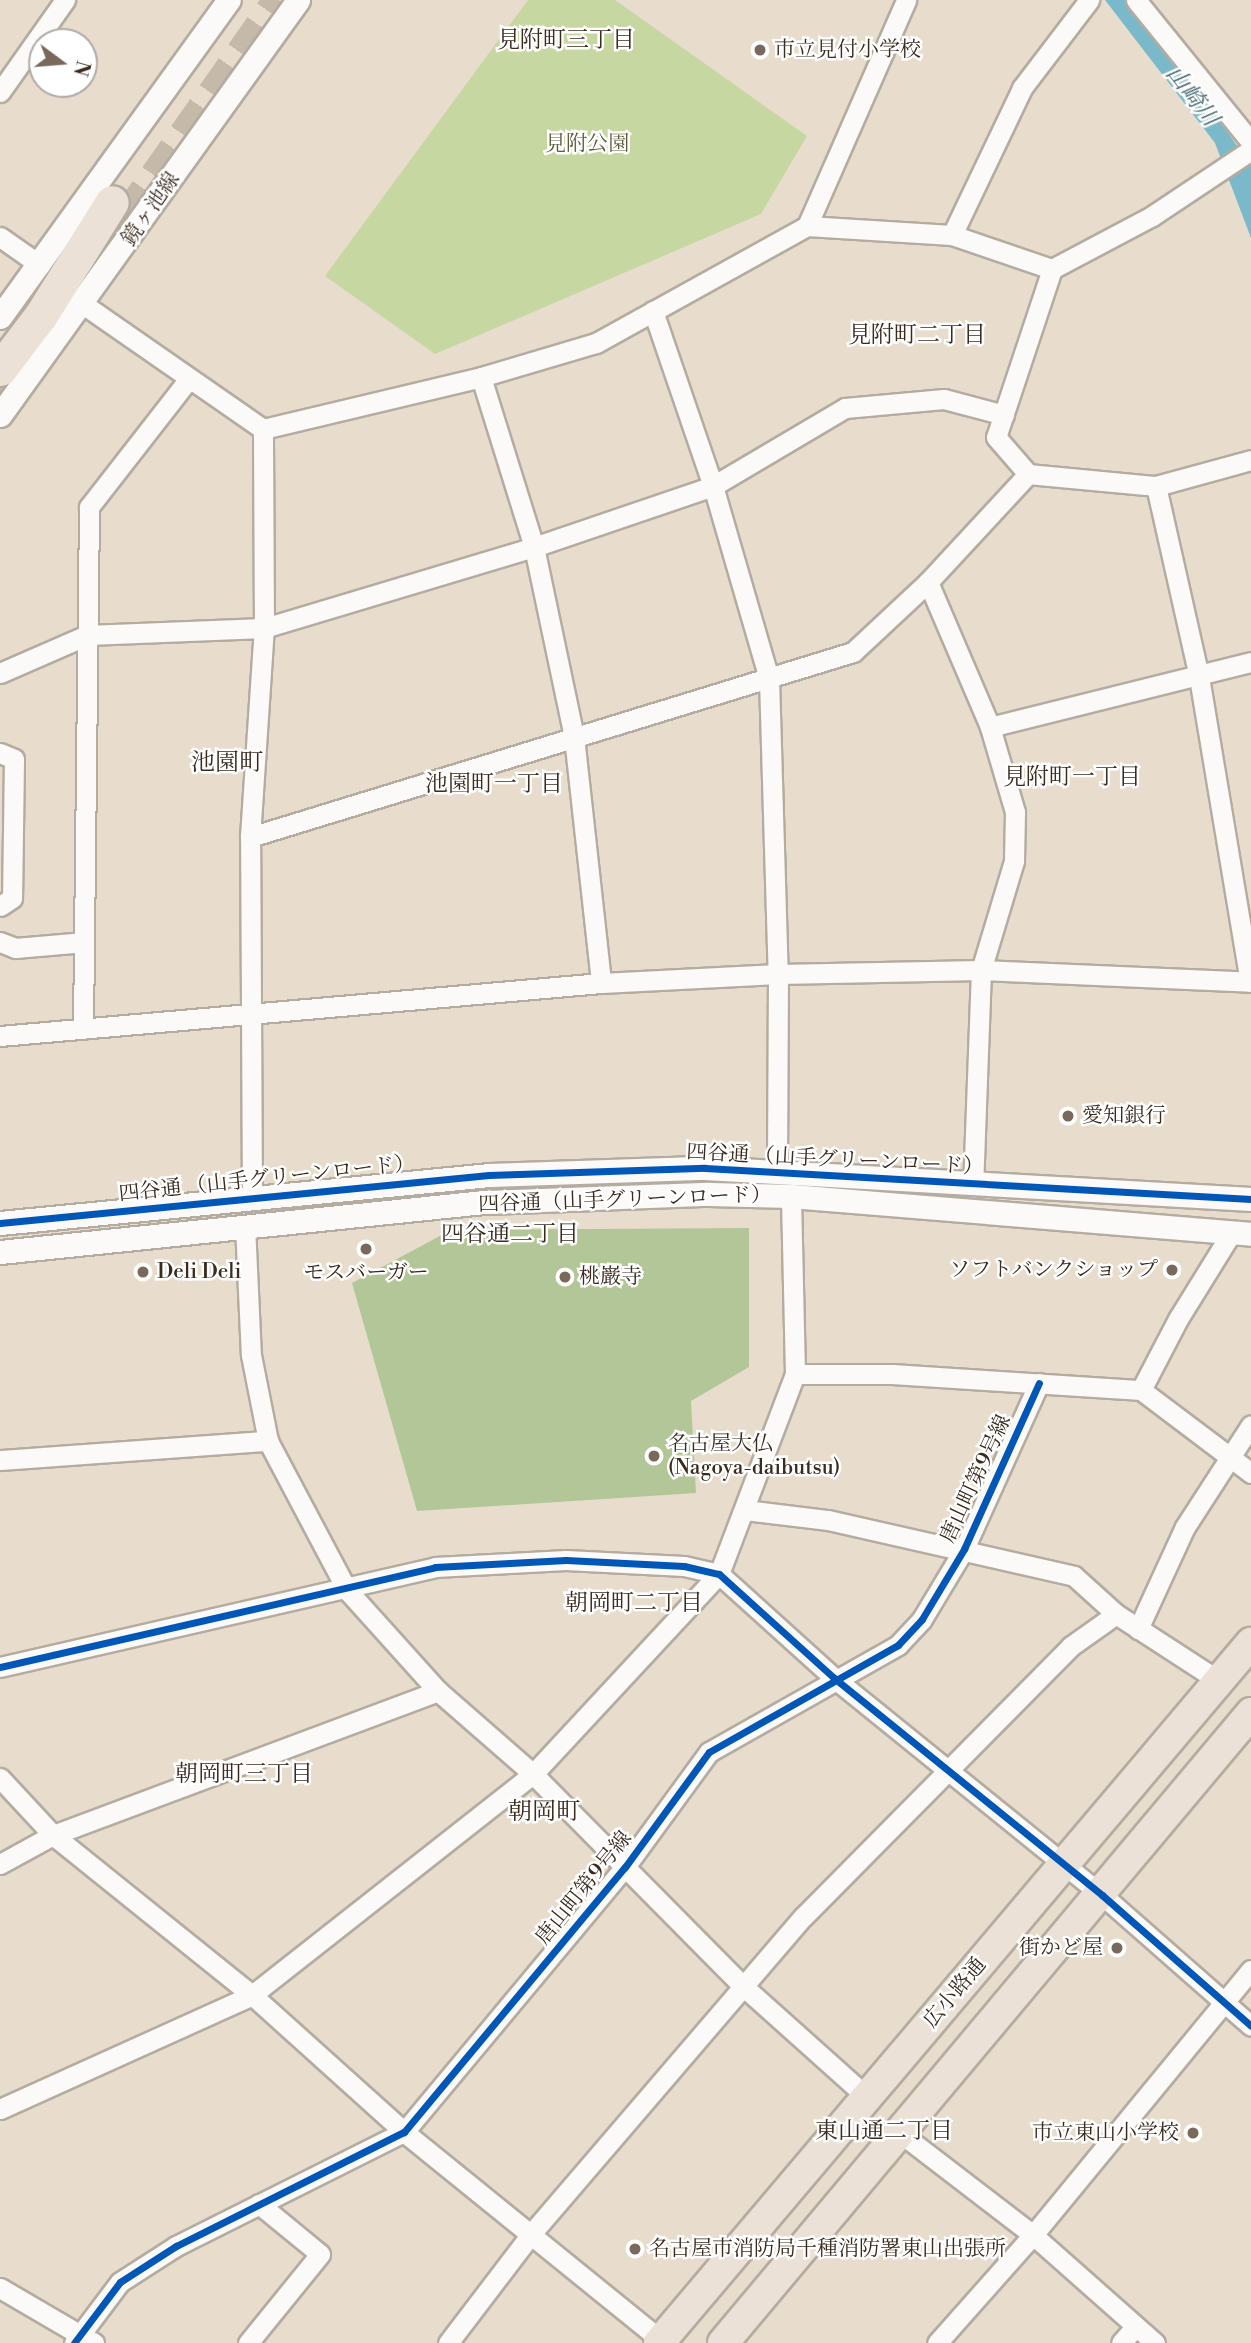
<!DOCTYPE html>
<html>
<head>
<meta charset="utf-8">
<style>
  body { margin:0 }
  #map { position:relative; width:1251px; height:2343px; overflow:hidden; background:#e8ddcd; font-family:"Libre Bodoni","Noto Serif JP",serif }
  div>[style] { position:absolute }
  .green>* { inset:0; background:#c6d7a1 }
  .forest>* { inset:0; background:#b3c698 }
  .water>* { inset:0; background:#79b9ca }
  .motorway-tunnel>* { height:33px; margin-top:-16.5px; transform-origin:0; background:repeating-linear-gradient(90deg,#c5b9aa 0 33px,transparent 0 50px) }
  .roads { filter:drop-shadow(2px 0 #b4aca1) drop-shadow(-2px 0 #b4aca1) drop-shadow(0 2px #b4aca1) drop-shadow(0 -2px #b4aca1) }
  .minor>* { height:19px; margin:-9.5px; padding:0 9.5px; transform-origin:9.5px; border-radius:9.5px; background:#fcfaf8 }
  .tertiary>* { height:23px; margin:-11.5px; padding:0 11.5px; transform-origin:11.5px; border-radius:11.5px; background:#fcfaf8 }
  .primary>* { height:30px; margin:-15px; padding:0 15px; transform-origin:15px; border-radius:15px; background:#ebe1d6 }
  .motorway>* { height:33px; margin:-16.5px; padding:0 16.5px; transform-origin:16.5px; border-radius:16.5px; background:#ebe1d6 }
  .cycleway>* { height:7px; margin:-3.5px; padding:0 3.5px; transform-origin:3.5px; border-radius:3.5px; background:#0057b8 }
  .dots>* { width:19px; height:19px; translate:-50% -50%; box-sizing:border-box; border:4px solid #fff; border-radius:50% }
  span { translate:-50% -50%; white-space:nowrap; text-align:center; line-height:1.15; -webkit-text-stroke:5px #fff; paint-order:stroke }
  .poi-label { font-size:21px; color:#3b2a1e }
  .left { translate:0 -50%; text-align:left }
  .right { translate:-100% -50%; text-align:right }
  .park-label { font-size:21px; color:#5c5c3a }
  .street-label { font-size:21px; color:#3b2a1e }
  .neighbourhood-label { font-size:23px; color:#3b2a1e }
  .water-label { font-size:23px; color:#41636a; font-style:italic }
  .quarter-label { font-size:24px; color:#3b2a1e }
  .north { position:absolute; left:28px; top:28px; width:70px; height:70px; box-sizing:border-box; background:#fff; border:2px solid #b1aaa5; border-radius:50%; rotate:106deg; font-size:19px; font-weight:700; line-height:28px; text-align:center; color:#3b2a1e }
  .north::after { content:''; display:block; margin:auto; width:24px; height:32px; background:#78695b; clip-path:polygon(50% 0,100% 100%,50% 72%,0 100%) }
</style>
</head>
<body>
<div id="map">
  <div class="green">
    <div style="clip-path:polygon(528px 0,615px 0,807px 136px,761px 214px,435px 354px,325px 276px)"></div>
  </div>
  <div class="forest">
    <div style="clip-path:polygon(749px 1228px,749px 1367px,691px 1401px,696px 1493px,417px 1511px,352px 1283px,451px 1230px)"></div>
  </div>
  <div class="water">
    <div style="clip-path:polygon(1105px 0,1127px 0,1215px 113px,1251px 167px,1251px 238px,1215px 143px)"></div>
  </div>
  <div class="motorway-tunnel">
    <div style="left:70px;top:299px;width:365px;rotate:-55deg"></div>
    <div style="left:0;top:391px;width:54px;rotate:-52.5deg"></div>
  </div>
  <div class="roads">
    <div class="minor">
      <div style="left:1136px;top:0;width:183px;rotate:51deg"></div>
      <div style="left:0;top:92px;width:113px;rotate:-54.8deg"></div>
      <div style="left:1251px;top:150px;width:119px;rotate:146.3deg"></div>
      <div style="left:1152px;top:216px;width:113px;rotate:152.1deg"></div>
      <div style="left:1052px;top:269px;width:177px;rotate:108.4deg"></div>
      <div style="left:996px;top:437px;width:49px;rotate:49.1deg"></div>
      <div style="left:1028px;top:474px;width:129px;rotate:5.4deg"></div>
      <div style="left:1156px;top:486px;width:98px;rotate:-15.3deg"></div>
      <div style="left:807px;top:226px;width:247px;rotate:-66.3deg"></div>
      <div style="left:952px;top:235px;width:163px;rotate:-64.5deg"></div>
      <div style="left:1022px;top:88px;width:111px;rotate:-52.7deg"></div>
      <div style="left:0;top:237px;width:49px;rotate:35deg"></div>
      <div style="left:83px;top:304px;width:219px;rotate:34.8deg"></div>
      <div style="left:263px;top:429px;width:224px;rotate:-13.4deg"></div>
      <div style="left:481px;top:377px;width:120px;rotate:-16.5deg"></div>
      <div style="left:596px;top:343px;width:241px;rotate:-29deg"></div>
      <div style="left:807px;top:226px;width:145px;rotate:3.6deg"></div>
      <div style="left:952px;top:235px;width:106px;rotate:18.8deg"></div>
      <div style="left:653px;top:311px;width:185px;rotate:71.1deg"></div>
      <div style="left:713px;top:486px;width:201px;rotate:73.8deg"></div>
      <div style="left:769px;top:679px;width:295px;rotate:88.3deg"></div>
      <div style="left:778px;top:974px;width:203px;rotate:-1.1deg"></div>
      <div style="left:981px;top:970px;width:270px;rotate:2.5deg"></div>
      <div style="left:481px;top:377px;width:178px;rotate:72.7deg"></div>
      <div style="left:534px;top:547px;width:194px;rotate:78.1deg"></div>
      <div style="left:574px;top:737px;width:247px;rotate:83.7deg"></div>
      <div style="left:1156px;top:486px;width:196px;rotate:77.3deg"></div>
      <div style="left:1199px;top:677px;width:309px;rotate:80.5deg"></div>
      <div style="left:928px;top:582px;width:158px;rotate:66.8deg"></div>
      <div style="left:990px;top:727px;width:89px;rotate:73.6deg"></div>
      <div style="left:1015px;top:812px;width:49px;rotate:91.2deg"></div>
      <div style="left:1014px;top:861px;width:114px;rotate:106.8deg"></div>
      <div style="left:981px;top:970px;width:215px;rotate:92.1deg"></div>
      <div style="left:0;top:673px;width:95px;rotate:-23.6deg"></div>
      <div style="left:87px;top:635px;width:177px;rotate:-2.3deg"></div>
      <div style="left:264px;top:628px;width:282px;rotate:-16.7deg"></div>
      <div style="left:534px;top:547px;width:189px;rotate:-18.8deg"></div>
      <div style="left:713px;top:486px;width:153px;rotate:-30.6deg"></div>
      <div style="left:845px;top:408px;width:99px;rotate:-5.2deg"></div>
      <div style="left:944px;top:399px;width:62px;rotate:14.9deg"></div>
      <div style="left:990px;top:727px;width:269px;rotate:-14deg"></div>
      <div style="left:0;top:753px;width:15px;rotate:23deg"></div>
      <div style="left:14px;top:759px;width:139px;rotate:90.8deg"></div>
      <div style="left:12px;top:898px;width:14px;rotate:146deg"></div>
      <div style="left:250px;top:837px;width:631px;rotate:-17.06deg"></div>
      <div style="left:853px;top:652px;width:103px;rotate:-43deg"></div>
      <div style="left:928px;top:582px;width:147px;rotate:-47.2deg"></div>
      <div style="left:0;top:942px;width:17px;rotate:21deg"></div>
      <div style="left:16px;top:948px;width:68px;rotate:-5deg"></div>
      <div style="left:83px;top:1029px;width:522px;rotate:-89.34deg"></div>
      <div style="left:89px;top:507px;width:161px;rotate:-52.1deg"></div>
      <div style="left:0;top:1036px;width:603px;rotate:-5.04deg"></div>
      <div style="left:601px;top:983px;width:177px;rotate:-2.9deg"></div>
      <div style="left:778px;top:974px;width:196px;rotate:90.3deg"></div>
      <div style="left:252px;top:1198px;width:361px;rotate:-90.3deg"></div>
      <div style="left:250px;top:837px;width:209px;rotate:-86.2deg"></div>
      <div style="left:264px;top:628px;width:199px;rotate:-90.3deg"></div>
      <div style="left:245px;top:1225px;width:130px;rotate:87.4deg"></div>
      <div style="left:251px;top:1355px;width:88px;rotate:78.8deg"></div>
      <div style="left:268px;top:1441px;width:169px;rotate:62.1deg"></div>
      <div style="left:347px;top:1590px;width:136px;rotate:48deg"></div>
      <div style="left:438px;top:1691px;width:126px;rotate:41.1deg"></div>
      <div style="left:533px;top:1774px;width:300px;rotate:45.3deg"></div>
      <div style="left:744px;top:1987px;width:165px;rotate:41.8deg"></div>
      <div style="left:795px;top:1374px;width:97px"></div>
      <div style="left:892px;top:1374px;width:250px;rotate:3.7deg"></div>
      <div style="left:1141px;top:1390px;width:138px;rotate:37deg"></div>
      <div style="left:1141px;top:1390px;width:80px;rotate:-62.5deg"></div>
      <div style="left:1178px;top:1319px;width:102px;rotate:-58.2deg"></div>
      <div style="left:0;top:1460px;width:269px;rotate:-4.1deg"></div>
      <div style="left:745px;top:1510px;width:84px;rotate:6.9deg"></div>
      <div style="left:828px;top:1520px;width:252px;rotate:12.8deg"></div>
      <div style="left:1074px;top:1576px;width:57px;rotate:42.1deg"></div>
      <div style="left:1116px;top:1614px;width:123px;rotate:33deg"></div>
      <div style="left:1138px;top:1629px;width:112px;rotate:-65.3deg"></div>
      <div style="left:1185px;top:1527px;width:121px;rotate:-57.1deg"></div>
      <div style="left:0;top:1667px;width:446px;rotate:-12.9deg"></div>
      <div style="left:435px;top:1567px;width:131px;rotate:-3.1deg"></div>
      <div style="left:566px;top:1560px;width:118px;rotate:2.9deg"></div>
      <div style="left:684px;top:1566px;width:36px;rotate:13deg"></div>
      <div style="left:719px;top:1574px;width:155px;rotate:42.1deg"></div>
      <div style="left:834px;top:1678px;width:345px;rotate:39deg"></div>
      <div style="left:1102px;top:1895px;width:198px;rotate:41.3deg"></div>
      <div style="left:0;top:1778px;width:78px;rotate:47.1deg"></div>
      <div style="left:53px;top:1835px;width:255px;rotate:38.8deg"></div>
      <div style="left:252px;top:1995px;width:205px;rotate:42deg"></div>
      <div style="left:404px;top:2132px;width:331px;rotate:39deg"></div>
      <div style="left:0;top:1864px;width:60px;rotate:-28.7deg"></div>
      <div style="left:53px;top:1835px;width:411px;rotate:-20.5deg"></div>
      <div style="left:0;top:2109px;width:277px;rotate:-24.3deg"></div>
      <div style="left:252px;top:1995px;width:357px;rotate:-38.2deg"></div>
      <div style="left:533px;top:1774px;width:273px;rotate:-47.1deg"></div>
      <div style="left:719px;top:1574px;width:214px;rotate:-69.2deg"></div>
      <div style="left:795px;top:1374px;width:178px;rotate:-91.3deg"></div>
      <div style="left:899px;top:2132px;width:169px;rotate:37.5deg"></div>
      <div style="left:1033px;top:2235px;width:163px;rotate:41.5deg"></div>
      <div style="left:0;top:2288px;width:109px;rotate:30.3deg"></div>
      <div style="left:74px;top:2343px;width:76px;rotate:-53deg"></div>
      <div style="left:120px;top:2282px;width:67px;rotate:-32.7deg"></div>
      <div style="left:176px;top:2246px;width:255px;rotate:-26.6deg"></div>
      <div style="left:404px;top:2132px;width:345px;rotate:-50.2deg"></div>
      <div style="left:625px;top:1867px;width:142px;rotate:-53.9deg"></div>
      <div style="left:709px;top:1752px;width:217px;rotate:-29.5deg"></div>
      <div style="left:898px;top:1645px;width:35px;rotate:-47deg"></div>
      <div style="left:922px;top:1619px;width:82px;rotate:-59deg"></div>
      <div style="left:964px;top:1549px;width:182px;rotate:-65.7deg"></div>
      <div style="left:248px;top:2343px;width:114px;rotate:-51deg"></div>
      <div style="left:320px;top:2254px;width:79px;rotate:-140.7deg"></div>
      <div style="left:448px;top:2343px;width:137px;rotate:-52.7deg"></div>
      <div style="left:531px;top:2234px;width:419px;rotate:-49.4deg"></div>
      <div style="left:804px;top:1916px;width:380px;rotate:-45.3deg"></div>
      <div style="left:1071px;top:1646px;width:55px;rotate:-35.4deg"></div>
      <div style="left:937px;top:2343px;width:144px;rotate:-48.4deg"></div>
      <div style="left:1033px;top:2235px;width:343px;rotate:-50.6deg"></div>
      <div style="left:1121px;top:2343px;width:21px;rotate:-49deg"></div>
    </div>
    <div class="tertiary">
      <div style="left:0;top:317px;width:391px;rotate:-54.2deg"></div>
      <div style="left:0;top:415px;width:511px;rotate:-54.32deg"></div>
      <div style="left:0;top:1223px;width:491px;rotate:-5.6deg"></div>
      <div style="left:489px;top:1175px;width:216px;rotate:-1.9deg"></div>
      <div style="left:705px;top:1168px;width:547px;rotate:3.25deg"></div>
      <div style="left:0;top:1252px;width:490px;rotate:-5.9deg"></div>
      <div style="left:487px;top:1202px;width:222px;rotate:-2.1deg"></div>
      <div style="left:709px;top:1194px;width:82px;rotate:1.4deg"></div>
      <div style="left:791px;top:1196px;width:462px;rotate:4.7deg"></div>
    </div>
    <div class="primary">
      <div style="left:659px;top:2343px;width:917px;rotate:-49.78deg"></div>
      <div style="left:723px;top:2343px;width:822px;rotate:-50.03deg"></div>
    </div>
    <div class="motorway">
      <div style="left:0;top:369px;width:68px;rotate:-52.8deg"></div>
      <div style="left:41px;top:315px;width:133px;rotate:-57.9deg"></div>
    </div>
  </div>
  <div class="cycleway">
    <div style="left:0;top:1223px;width:491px;rotate:-5.6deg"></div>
    <div style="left:489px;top:1175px;width:216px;rotate:-1.9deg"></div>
    <div style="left:705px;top:1168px;width:547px;rotate:3.25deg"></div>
    <div style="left:0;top:1667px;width:446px;rotate:-12.9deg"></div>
    <div style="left:435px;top:1567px;width:131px;rotate:-3.1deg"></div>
    <div style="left:566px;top:1560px;width:118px;rotate:2.9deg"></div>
    <div style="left:684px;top:1566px;width:36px;rotate:13deg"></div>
    <div style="left:719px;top:1574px;width:155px;rotate:42.1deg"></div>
    <div style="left:834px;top:1678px;width:345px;rotate:39deg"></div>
    <div style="left:1102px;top:1895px;width:198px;rotate:41.3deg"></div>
    <div style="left:74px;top:2343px;width:76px;rotate:-53deg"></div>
    <div style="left:120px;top:2282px;width:67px;rotate:-32.7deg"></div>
    <div style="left:176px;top:2246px;width:255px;rotate:-26.6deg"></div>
    <div style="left:404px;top:2132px;width:345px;rotate:-50.2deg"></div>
    <div style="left:625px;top:1867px;width:142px;rotate:-53.9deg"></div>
    <div style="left:709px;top:1752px;width:217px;rotate:-29.5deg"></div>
    <div style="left:898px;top:1645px;width:35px;rotate:-47deg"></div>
    <div style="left:922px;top:1619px;width:82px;rotate:-59deg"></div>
    <div style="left:964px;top:1549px;width:182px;rotate:-65.7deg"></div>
  </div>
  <div class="dots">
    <div style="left:760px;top:50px;background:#78695b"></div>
    <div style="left:1068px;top:1116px;background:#78695b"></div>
    <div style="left:366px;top:1249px;background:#78695b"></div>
    <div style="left:1172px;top:1270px;background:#78695b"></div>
    <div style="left:143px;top:1272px;background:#78695b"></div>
    <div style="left:565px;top:1277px;background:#78695b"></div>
    <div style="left:654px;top:1456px;background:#78695b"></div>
    <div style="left:1117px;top:1948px;background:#78695b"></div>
    <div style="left:1193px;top:2133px;background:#78695b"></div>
    <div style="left:635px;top:2249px;background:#78695b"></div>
  </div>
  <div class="poi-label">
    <span class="left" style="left:774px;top:50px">市立見付小学校</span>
    <span class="left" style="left:1082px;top:1116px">愛知銀行</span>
    <span class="right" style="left:1158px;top:1270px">ソフトバンクショップ</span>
    <span class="left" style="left:157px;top:1272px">Deli Deli</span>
    <span style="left:366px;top:1273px">モスバーガー</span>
    <span class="left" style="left:579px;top:1277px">桃巌寺</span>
    <span class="left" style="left:668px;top:1456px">名古屋大仏<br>(Nagoya-daibutsu)</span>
    <span class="right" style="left:1103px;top:1948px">街かど屋</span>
    <span class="right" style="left:1179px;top:2133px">市立東山小学校</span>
    <span class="left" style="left:649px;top:2249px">名古屋市消防局千種消防署東山出張所</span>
  </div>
  <div class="park-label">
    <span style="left:587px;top:144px">見附公園</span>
  </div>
  <div class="street-label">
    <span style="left:151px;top:209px;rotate:-55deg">鏡ヶ池線</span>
    <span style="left:835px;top:1160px;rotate:3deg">四谷通 （山手グリーンロード）</span>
    <span style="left:267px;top:1179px;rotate:-6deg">四谷通 （山手グリーンロード）</span>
    <span style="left:625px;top:1200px;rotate:-2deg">四谷通（山手グリーンロード）</span>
    <span style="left:976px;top:1479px;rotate:-65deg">唐山町第9号線</span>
    <span style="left:584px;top:1888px;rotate:-51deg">唐山町第9号線</span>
    <span style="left:955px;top:1993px;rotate:-50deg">広小路通</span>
  </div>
  <div class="neighbourhood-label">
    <span style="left:566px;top:40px">見附町三丁目</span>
    <span style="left:917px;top:335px">見附町二丁目</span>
    <span style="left:1072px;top:777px">見附町一丁目</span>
    <span style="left:494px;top:784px">池園町一丁目</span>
    <span style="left:510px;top:1234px">四谷通二丁目</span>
    <span style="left:634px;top:1603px">朝岡町二丁目</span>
    <span style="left:244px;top:1774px">朝岡町三丁目</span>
    <span style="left:884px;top:2131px">東山通二丁目</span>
  </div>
  <div class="water-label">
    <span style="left:1192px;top:96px;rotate:52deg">山崎川</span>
  </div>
  <div class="quarter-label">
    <span style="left:227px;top:764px">池園町</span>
    <span style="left:544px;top:1813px">朝岡町</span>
  </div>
  <div class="north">N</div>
</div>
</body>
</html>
